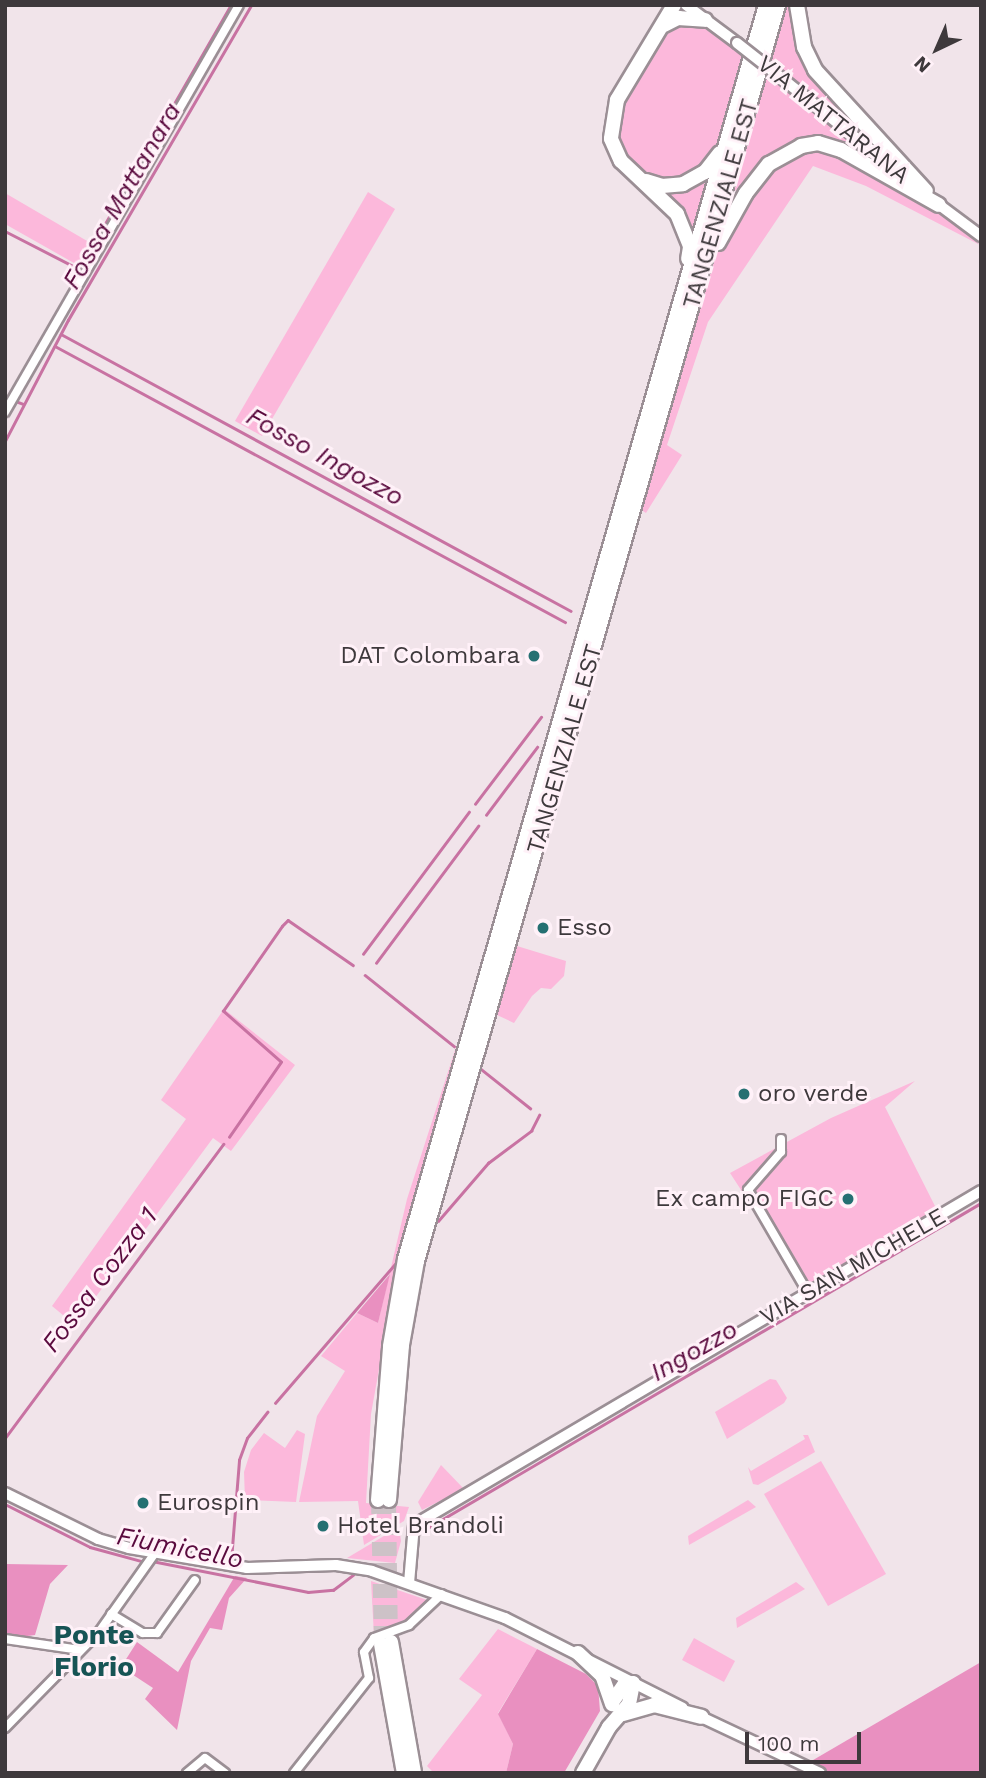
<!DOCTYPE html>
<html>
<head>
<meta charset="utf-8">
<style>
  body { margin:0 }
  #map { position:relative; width:986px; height:1778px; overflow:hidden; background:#f1e4ea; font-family:"Work Sans",sans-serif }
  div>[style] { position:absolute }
  .green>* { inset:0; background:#fcb8db }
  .forest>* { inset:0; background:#e990c0 }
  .stream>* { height:2.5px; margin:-1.25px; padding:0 1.25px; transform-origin:1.25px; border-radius:1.25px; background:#c872a2 }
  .trunk-tunnel>* { height:14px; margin-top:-7px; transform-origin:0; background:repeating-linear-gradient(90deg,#cdc2c7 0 14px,transparent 0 21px) }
  .roads { filter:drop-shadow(2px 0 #9b8f95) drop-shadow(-2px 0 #9b8f95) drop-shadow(0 2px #9b8f95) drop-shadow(0 -2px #9b8f95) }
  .minor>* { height:8px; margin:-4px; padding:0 4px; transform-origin:4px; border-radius:4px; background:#fff }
  .tertiary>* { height:10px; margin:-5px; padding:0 5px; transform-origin:5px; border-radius:5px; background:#fff }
  .trunk>* { height:14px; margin:-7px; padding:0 7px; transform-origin:7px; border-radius:7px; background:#fff }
  .bridges { filter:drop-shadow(2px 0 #9b8f95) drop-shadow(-2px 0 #9b8f95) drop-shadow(0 2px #9b8f95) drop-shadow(0 -2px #9b8f95) }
  .tertiary-bridge>* { height:10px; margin:-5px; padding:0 5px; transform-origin:5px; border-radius:5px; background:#fff }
  .dots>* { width:19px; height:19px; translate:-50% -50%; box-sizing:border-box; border:4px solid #fff1f8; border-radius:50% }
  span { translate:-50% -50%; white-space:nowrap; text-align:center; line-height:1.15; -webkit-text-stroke:6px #fff1f8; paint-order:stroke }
  .street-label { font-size:24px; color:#3e393c }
  .poi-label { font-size:24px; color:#3e393c }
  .right { translate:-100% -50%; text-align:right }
  .left { translate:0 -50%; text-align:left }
  .water-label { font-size:26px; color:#5a0a3e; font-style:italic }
  .quarter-label { font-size:28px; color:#175455; font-weight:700 }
  .frame { position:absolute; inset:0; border:7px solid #3e393c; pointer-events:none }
  .north { position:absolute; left:902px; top:14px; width:70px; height:70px; -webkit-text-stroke:5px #fff1f8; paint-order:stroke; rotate:224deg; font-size:19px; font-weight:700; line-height:28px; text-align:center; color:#3e393c }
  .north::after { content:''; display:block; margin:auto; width:24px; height:32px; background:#3e393c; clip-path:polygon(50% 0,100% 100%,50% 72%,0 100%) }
  .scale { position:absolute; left:745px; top:1732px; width:116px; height:32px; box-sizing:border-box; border:4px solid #3e393c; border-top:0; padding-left:9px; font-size:21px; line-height:24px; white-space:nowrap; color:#3e393c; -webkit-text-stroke:5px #fff1f8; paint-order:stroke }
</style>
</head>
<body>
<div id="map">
  <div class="green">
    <div style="clip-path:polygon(782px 5px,789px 5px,794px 43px,810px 74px,890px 157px,766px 60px)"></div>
    <div style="clip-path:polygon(670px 25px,700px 25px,745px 57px,716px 151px,706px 165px,672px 182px,646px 178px,632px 167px,616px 142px,618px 109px)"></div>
    <div style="clip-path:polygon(763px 73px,886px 169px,865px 157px,788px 145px,766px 160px,741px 190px,731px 191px)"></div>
    <div style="clip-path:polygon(812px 150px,852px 161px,916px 195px,980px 245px,866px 186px,813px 166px,708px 322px,667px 445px,682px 455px,646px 513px,640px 509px,718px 242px,775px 164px)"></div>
    <div style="clip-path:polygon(709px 177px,693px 232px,690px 232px,664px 191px)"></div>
    <div style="clip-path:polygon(368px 192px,395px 209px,262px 436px,235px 421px)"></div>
    <div style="clip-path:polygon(5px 193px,94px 245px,81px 267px,5px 224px)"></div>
    <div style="clip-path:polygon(517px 946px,566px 961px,564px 976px,551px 989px,541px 988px,532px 996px,514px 1023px,497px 1015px)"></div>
    <div style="clip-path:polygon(224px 1009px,295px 1065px,231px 1151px,213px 1138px,75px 1325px,52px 1306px,186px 1119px,161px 1100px)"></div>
    <div style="clip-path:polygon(456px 1047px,460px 1049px,397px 1269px,371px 1414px,366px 1503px,409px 1507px,404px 1521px,364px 1545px,358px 1501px,299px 1502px,317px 1416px,345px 1371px,321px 1356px,357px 1313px,378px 1323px,407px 1199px)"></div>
    <div style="clip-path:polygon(915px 1081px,885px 1107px,937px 1210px,808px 1293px,730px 1173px,831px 1118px)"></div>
    <div style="clip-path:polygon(770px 1379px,776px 1380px,787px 1398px,784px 1403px,727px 1439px,715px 1412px)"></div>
    <div style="clip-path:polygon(297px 1430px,305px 1434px,296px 1502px,245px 1500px,244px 1472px,251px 1450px,264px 1433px,285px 1448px)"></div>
    <div style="clip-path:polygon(803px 1435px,808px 1435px,815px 1452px,758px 1485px,753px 1484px,748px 1467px,751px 1471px,805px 1439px)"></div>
    <div style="clip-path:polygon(821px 1461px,886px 1574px,828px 1606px,764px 1494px)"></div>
    <div style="clip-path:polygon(441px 1465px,464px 1489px,422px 1510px,418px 1502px)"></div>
    <div style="clip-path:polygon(748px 1500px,756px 1507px,689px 1545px,688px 1536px)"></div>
    <div style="clip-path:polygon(399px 1527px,401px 1541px,395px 1563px,347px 1558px)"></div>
    <div style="clip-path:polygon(371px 1581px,430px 1601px,408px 1622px,374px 1636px)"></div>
    <div style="clip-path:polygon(796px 1582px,805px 1589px,737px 1628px,736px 1618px)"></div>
    <div style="clip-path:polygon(498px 1629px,537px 1649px,498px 1713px,513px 1744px,506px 1773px,434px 1773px,427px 1766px,482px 1695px,459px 1679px)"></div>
    <div style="clip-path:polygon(694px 1638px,735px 1661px,724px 1682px,682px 1660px)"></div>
  </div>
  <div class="forest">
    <div style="clip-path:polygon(390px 1274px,378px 1323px,357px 1313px)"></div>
    <div style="clip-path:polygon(5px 1564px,68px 1565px,50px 1584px,35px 1635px,5px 1639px)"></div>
    <div style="clip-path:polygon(235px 1576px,247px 1578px,229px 1598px,222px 1630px,210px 1628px,191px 1661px,177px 1730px,145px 1699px,153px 1688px,121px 1667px,137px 1642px,178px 1672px)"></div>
    <div style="clip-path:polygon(537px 1649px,586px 1674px,598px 1686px,600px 1711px,564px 1773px,506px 1773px,513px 1744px,498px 1714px)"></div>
    <div style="clip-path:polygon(981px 1662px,981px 1773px,829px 1773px,808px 1763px)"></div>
  </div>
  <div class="stream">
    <div style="left:5px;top:231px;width:83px;rotate:27.2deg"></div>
    <div style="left:79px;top:269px;width:305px;rotate:-60.1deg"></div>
    <div style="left:61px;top:334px;width:580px;rotate:28.51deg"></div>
    <div style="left:55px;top:346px;width:580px;rotate:28.42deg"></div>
    <div style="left:5px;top:397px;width:19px;rotate:21deg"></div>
    <div style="left:5px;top:441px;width:136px;rotate:-62.5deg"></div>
    <div style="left:68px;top:320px;width:364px;rotate:-59.8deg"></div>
    <div style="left:475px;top:804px;width:109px;rotate:-52.8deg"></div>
    <div style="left:486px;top:815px;width:85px;rotate:-53.1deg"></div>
    <div style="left:363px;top:954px;width:177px;rotate:-53.3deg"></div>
    <div style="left:376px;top:963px;width:171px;rotate:-53.3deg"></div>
    <div style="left:365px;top:975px;width:114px;rotate:38.6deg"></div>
    <div style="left:481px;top:1069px;width:63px;rotate:38.5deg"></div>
    <div style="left:229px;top:1137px;width:91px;rotate:-55.3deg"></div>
    <div style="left:281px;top:1062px;width:77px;rotate:-138.7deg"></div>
    <div style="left:223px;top:1011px;width:103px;rotate:-55.2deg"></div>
    <div style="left:282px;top:926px;width:8px;rotate:-45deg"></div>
    <div style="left:288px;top:920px;width:79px;rotate:34.7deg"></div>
    <div style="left:438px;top:1221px;width:77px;rotate:-49.2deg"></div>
    <div style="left:488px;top:1163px;width:54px;rotate:-36.7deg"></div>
    <div style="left:531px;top:1131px;width:18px;rotate:-63deg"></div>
    <div style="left:275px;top:1403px;width:184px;rotate:-49.2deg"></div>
    <div style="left:5px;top:1438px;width:366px;rotate:-53.4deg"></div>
    <div style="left:5px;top:1504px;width:95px;rotate:26.8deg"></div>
    <div style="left:90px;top:1547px;width:57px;rotate:15.3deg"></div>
    <div style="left:424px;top:1530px;width:646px;rotate:-30.42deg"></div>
    <div style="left:231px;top:1560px;width:100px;rotate:-85.4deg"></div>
    <div style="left:239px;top:1460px;width:23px;rotate:-70deg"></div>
    <div style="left:247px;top:1438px;width:33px;rotate:-52deg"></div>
    <div style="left:152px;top:1561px;width:159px;rotate:11.2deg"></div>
    <div style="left:308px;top:1592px;width:25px;rotate:-5deg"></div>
    <div style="left:333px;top:1590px;width:25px;rotate:-37deg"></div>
  </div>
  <div class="trunk-tunnel">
    <div style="left:378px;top:1500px;width:144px;rotate:88.8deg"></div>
    <div style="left:389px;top:1500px;width:142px;rotate:89.2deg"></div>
  </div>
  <div class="roads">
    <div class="minor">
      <div style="left:5px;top:412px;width:469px;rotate:-60.1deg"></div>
      <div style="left:781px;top:1139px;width:13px;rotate:90deg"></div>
      <div style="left:781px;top:1152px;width:50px;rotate:131deg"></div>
      <div style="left:748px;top:1190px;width:119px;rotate:59.8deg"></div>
      <div style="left:111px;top:1614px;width:37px;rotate:31deg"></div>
      <div style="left:143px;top:1633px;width:14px"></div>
      <div style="left:157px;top:1633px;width:65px;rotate:-54.4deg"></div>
      <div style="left:5px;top:1639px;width:76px;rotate:8.3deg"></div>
      <div style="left:5px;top:1728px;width:134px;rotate:-45.6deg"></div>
      <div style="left:99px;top:1632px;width:97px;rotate:-54.7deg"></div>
      <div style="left:187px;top:1773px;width:23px;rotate:-40deg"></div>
      <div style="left:205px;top:1758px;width:25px;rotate:37deg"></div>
      <div style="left:294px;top:1773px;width:121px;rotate:-51.7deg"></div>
      <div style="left:369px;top:1678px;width:26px;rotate:-101deg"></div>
      <div style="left:364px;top:1652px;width:17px;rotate:-54deg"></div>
      <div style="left:374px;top:1638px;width:37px;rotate:-20deg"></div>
      <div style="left:409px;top:1625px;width:45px;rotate:-43.2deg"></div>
    </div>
    <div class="tertiary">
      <div style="left:686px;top:5px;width:64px;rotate:36.7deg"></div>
      <div style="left:779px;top:76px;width:169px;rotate:38.8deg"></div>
      <div style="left:934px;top:201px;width:59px;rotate:36.7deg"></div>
      <div style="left:5px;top:1493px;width:104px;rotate:26.3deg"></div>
      <div style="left:98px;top:1539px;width:32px;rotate:16deg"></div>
      <div style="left:129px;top:1548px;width:120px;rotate:9.6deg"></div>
      <div style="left:247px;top:1568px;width:89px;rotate:-1.9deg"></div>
      <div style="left:336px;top:1565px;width:36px;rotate:9deg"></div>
      <div style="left:372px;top:1571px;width:141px;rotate:19.5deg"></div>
      <div style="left:505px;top:1618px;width:199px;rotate:26.8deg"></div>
      <div style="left:409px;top:1583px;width:58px;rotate:-85.1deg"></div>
      <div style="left:414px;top:1525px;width:658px;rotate:-30.5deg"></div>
      <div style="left:697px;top:1715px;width:136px;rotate:25.2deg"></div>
    </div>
    <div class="trunk">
      <div style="left:674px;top:5px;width:111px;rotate:121deg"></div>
      <div style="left:617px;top:100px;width:39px;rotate:99deg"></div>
      <div style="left:611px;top:139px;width:24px;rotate:66deg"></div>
      <div style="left:621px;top:161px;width:77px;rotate:43.4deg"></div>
      <div style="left:677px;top:214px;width:35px;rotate:68deg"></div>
      <div style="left:690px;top:247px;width:12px;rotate:99deg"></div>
      <div style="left:797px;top:5px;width:43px;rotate:80.5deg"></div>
      <div style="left:804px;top:47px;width:25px;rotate:64deg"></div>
      <div style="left:815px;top:70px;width:164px;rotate:47.5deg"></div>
      <div style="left:664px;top:25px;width:16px;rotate:-27deg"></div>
      <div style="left:678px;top:18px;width:27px;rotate:4deg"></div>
      <div style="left:646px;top:181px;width:17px;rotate:17deg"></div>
      <div style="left:662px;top:186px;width:21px;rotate:-5deg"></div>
      <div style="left:683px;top:184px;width:25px;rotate:-29deg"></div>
      <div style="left:705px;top:172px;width:24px;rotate:-52deg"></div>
      <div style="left:718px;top:243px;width:57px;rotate:-60.8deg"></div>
      <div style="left:746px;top:193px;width:37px;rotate:-52deg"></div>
      <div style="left:769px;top:164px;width:37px;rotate:-29deg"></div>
      <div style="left:801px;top:146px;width:17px;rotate:-10deg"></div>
      <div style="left:818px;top:143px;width:24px;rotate:17deg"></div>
      <div style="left:841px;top:150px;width:112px;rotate:29.3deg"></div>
      <div style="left:378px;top:1500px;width:154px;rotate:-85.5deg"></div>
      <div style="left:390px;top:1346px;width:88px;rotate:-80.2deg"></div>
      <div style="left:405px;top:1259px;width:1305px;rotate:-73.94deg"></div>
      <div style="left:389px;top:1500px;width:156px;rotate:-85.2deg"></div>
      <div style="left:402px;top:1345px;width:85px;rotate:-79.9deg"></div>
      <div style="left:417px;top:1261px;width:1307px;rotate:-73.96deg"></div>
      <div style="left:391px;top:1642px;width:133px;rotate:80deg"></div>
      <div style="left:381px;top:1644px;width:131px;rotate:79.9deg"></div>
      <div style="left:578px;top:1653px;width:33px;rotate:43deg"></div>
      <div style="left:602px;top:1675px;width:31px;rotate:71deg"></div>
      <div style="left:623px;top:1714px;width:32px;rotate:-16deg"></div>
      <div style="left:654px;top:1705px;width:49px;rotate:14deg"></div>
      <div style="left:583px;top:1773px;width:53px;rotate:-60.5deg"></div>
      <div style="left:609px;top:1727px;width:30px;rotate:-49deg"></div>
      <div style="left:629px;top:1704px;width:21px;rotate:-79deg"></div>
      <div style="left:633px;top:1683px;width:9px;rotate:167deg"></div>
      <div style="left:624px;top:1685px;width:21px;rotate:125deg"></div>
    </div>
  </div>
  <div class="bridges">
    <div class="tertiary-bridge">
      <div style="left:737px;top:43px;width:53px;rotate:38.2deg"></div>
    </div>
  </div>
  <div class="dots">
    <div style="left:534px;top:656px;background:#257072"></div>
    <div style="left:543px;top:928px;background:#257072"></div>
    <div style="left:744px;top:1094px;background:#257072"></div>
    <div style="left:848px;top:1199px;background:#257072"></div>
    <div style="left:143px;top:1503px;background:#257072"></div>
    <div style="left:323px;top:1526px;background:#257072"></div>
  </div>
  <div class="street-label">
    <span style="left:833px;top:120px;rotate:39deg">VIA MATTARANA</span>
    <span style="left:721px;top:204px;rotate:-74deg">TANGENZIALE EST</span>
    <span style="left:565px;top:749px;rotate:-74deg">TANGENZIALE EST</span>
    <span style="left:853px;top:1267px;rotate:-30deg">VIA SAN MICHELE</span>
  </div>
  <div class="poi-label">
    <span class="right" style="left:520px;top:656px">DAT Colombara</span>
    <span class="left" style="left:557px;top:928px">Esso</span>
    <span class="left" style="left:758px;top:1094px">oro verde</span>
    <span class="right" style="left:834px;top:1199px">Ex campo FIGC</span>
    <span class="left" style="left:157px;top:1503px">Eurospin</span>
    <span class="left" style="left:337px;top:1526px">Hotel Brandoli</span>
  </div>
  <div class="water-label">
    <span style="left:122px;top:196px;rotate:-60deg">Fossa Mattanara</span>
    <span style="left:325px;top:457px;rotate:29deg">Fosso Ingozzo</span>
    <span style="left:100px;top:1280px;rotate:-53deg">Fossa Cozza 1</span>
    <span style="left:694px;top:1351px;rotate:-30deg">Ingozzo</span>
    <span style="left:180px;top:1548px;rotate:11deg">Fiumicello</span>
  </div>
  <div class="quarter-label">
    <span style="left:94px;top:1651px">Ponte<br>Florio</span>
  </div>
  <div class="frame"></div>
  <div class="north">N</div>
  <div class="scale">100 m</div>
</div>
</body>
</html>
